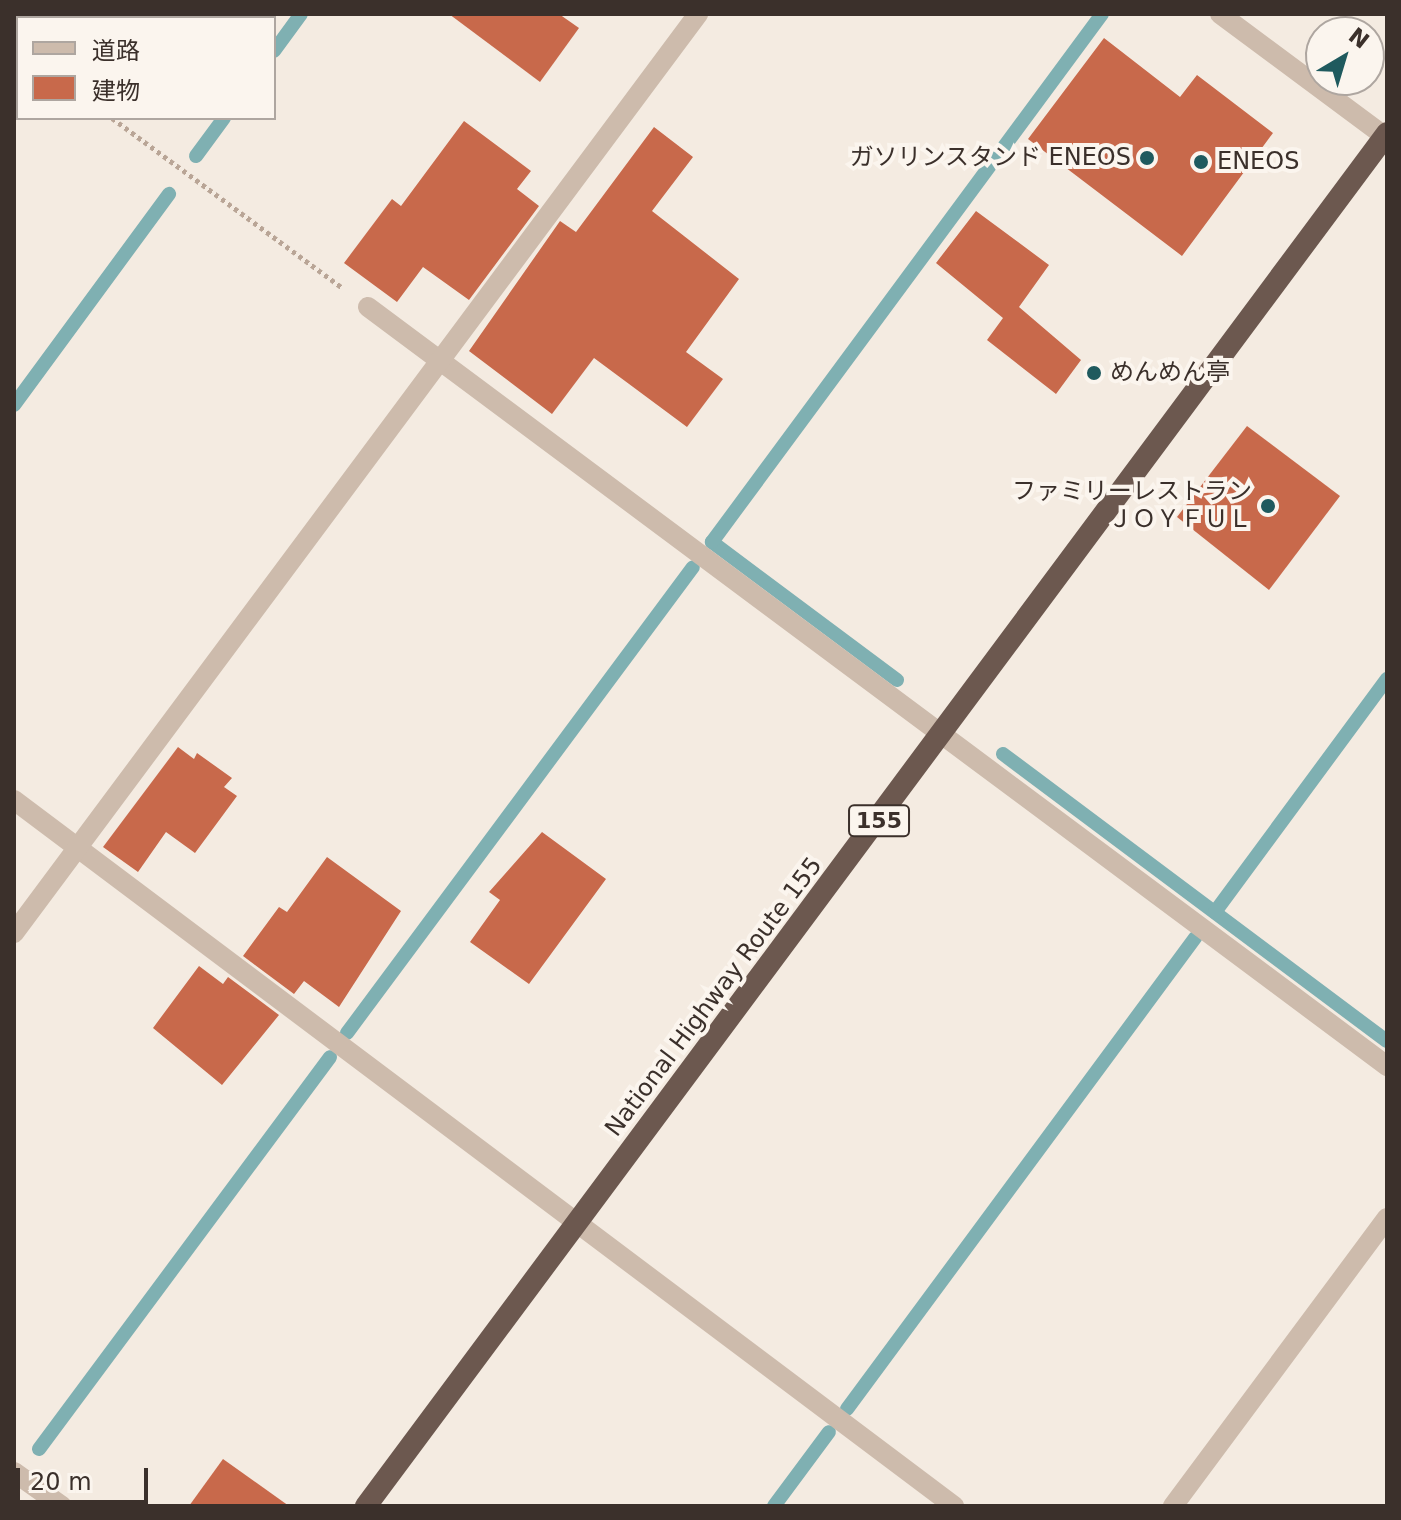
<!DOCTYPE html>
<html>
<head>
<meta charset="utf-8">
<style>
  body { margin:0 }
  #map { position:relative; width:1401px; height:1520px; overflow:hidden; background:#f4ebe1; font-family:"DejaVu Sans","Noto Sans JP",sans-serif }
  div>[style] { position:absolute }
  .stream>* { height:14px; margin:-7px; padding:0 7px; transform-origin:7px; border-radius:7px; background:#7fb0b2 }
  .building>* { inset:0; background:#c8694b }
  .path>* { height:5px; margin-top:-2.5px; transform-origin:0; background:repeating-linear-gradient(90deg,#b9a596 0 4px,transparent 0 8px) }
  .minor>* { height:20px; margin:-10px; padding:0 10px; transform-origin:10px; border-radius:10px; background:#cdbbac }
  .tertiary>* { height:20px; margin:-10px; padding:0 10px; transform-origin:10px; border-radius:10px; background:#cdbbac }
  .trunk>* { height:22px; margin:-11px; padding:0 11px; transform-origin:11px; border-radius:11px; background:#6c584f }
  .dots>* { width:22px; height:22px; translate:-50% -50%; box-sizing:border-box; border:4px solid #fbf5ee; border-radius:50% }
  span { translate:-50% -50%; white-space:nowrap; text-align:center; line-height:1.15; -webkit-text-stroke:8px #fbf5ee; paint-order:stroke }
  .shield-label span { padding:2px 6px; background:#fbf5ee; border:2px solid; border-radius:6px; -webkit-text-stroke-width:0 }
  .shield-label { font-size:22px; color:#3b302b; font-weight:700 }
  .poi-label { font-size:24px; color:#3b302b }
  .right { translate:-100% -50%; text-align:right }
  .left { translate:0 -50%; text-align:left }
  .street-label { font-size:24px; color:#3b302b }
  .frame { position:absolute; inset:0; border:16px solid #3b302b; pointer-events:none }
  .legend { position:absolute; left:16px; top:16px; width:260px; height:104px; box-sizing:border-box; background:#fbf5ee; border:2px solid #aea6a0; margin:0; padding:10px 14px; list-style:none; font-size:24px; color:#3b302b }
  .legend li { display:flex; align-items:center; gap:16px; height:40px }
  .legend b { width:40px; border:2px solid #aea6a0 }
  .north { position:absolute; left:1305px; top:16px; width:80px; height:80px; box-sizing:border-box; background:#fbf5ee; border:2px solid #aea6a0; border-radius:50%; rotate:38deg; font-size:22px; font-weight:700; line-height:32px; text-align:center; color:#3b302b }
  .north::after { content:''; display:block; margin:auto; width:28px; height:36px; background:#1f5a5e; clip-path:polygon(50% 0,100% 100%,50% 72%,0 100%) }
  .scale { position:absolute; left:16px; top:1468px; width:132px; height:36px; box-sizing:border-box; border:4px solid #3b302b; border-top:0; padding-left:10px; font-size:24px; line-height:28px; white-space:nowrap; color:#3b302b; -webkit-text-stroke:6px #fbf5ee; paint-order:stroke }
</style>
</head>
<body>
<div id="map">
  <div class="stream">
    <div style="left:274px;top:51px;width:46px;rotate:-53.9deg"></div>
    <div style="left:196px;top:156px;width:47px;rotate:-53.6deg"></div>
    <div style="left:14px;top:405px;width:262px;rotate:-53.7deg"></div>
    <div style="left:897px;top:680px;width:231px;rotate:-143.3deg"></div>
    <div style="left:712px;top:542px;width:656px;rotate:-53.55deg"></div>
    <div style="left:1003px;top:754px;width:479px;rotate:36.8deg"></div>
    <div style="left:1215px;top:912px;width:290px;rotate:-53.6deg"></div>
    <div style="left:347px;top:1033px;width:580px;rotate:-53.41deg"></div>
    <div style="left:847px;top:1409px;width:586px;rotate:-53.54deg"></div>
    <div style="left:39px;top:1449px;width:488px;rotate:-53.4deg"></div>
    <div style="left:774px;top:1506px;width:92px;rotate:-53.4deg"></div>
  </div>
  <div class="building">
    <div style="clip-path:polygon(449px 14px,559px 14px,579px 28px,540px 82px)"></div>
    <div style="clip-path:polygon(1104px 38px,1180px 97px,1197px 75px,1273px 133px,1182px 256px,1028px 139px)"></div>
    <div style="clip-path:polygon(464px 121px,531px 171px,517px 189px,539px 206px,469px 300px,423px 267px,397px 302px,344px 263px,392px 199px,401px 206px)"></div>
    <div style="clip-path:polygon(654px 127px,693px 157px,652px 211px,739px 279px,686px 352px,723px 379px,687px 427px,594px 358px,552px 414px,469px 351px,560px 221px,576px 232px)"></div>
    <div style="clip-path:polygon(976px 211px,1049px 265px,1019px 307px,1081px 360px,1056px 394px,987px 340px,1003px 318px,936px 263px)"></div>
    <div style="clip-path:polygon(1247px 426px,1340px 496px,1269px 590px,1177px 517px)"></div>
    <div style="clip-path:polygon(178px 747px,194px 759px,197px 753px,232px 778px,224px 787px,237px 796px,195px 853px,166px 832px,138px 872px,103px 847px)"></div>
    <div style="clip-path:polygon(542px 832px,606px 879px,529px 984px,470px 942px,500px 900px,489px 892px)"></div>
    <div style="clip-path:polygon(327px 857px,401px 911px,339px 1007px,304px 981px,294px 994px,243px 956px,279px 907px,287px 912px)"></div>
    <div style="clip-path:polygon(199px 966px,223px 984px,228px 977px,279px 1015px,222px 1085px,153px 1028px)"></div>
    <div style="clip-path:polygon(223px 1459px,289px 1506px,189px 1506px)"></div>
  </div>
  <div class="path">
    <div style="left:14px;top:46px;width:5px;rotate:37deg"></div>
    <div style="left:112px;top:118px;width:287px;rotate:36.4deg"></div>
  </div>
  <div class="minor">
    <div style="left:368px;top:307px;width:1271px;rotate:36.68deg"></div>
    <div style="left:14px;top:800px;width:1176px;rotate:36.91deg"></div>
    <div style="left:14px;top:933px;width:1146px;rotate:-53.34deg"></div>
    <div style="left:14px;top:1472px;width:59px;rotate:35.3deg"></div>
    <div style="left:1173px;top:1506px;width:359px;rotate:-53.4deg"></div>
  </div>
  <div class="tertiary">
    <div style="left:1220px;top:14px;width:208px;rotate:36.6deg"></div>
  </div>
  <div class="trunk">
    <div style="left:366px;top:1506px;width:1711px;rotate:-53.36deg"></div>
  </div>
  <div class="dots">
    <div style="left:1147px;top:158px;background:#1f5a5e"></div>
    <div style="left:1201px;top:162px;background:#1f5a5e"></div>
    <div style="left:1094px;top:373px;background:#1f5a5e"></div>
    <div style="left:1268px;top:506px;background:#1f5a5e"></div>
  </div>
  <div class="shield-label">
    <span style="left:879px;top:821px">155</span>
  </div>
  <div class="poi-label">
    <span class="right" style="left:1131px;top:158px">ガソリンスタンド ENEOS</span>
    <span class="left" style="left:1217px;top:162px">ENEOS</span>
    <span class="left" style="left:1110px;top:373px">めんめん亭</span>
    <span class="right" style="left:1252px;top:506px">ファミリーレストラン<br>ＪＯＹＦＵＬ</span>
  </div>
  <div class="street-label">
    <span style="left:714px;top:997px;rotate:-53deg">National Highway Route 155</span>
  </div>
  <div class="frame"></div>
  <ul class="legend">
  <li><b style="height:10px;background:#cdbbac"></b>道路</li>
  <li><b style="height:22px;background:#c8694b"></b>建物</li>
  </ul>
  <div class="north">N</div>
  <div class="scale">20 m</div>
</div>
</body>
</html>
